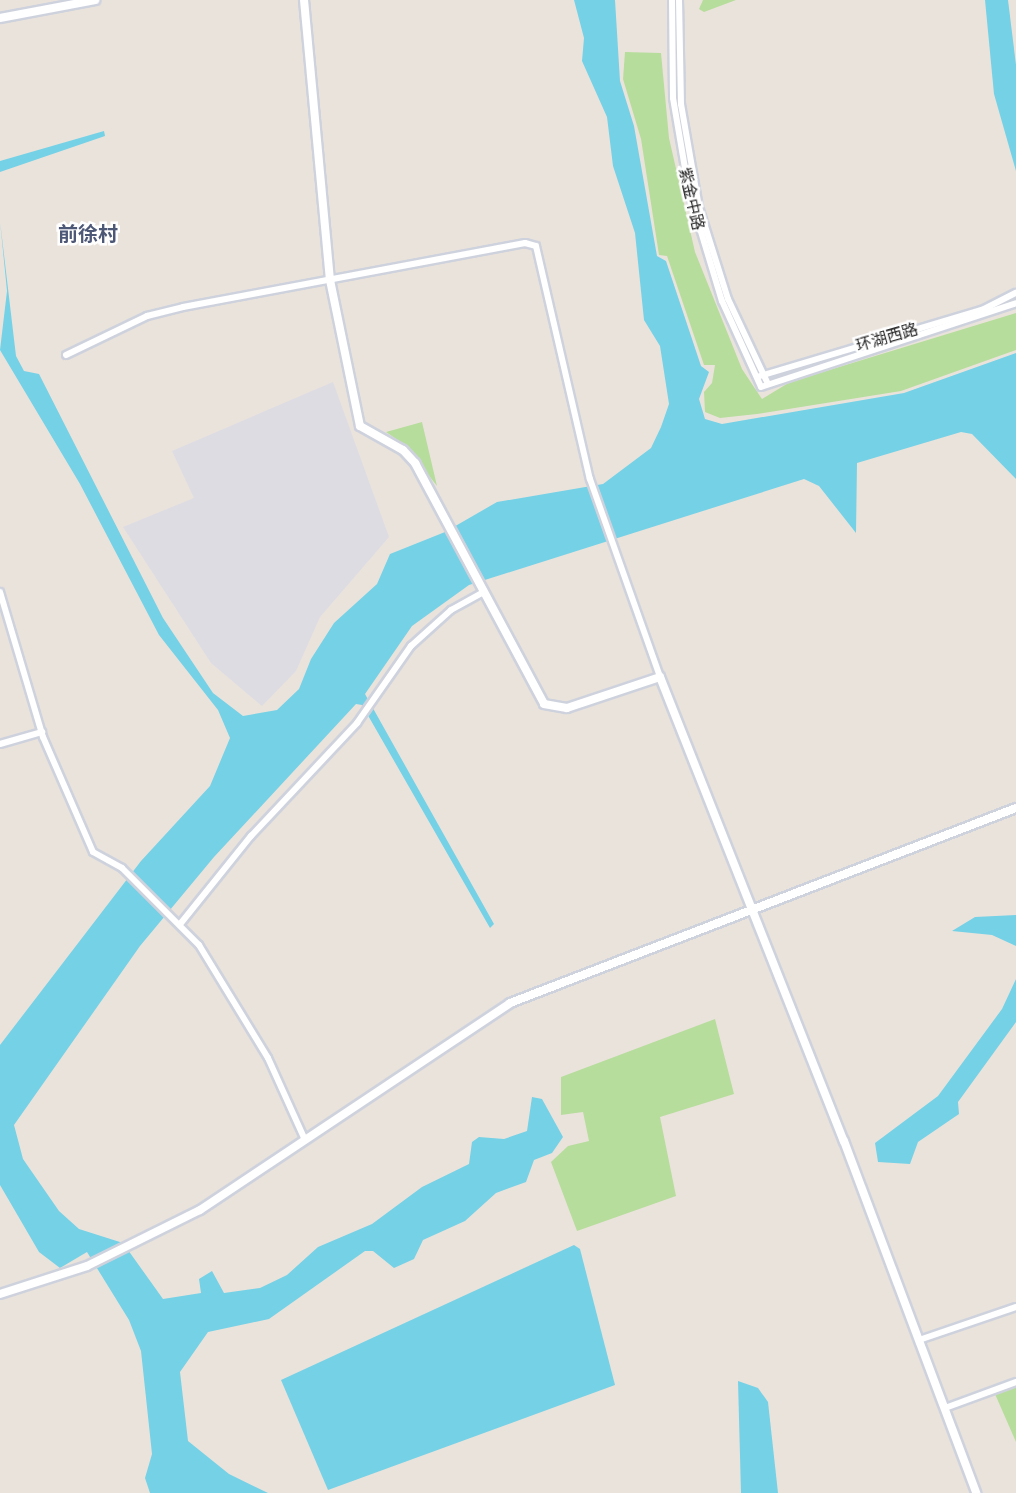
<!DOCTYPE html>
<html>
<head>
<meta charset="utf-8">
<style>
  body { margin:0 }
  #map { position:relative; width:1016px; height:1493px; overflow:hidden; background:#eae3dc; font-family:Arial,"Noto Sans SC",sans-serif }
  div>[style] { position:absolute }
  .industrial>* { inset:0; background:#dddce3 }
  .green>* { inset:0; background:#b7dd9c }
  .water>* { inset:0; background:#75d1e6 }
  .roads { filter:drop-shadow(2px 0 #ced2dd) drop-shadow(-2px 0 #ced2dd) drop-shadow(0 2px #ced2dd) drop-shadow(0 -2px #ced2dd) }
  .street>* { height:6px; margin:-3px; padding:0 3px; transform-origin:3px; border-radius:3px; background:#fff }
  .secondary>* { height:8px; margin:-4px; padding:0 4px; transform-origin:4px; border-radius:4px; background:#fff }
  span { translate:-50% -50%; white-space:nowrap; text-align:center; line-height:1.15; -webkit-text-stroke:5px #fff; paint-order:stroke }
  .street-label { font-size:16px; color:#292929 }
  .quarter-label { font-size:20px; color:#4d5776; font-weight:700 }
</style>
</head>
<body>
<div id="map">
  <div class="industrial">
    <div style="clip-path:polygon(333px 382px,389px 537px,320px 617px,296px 671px,262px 706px,211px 663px,123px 527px,194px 498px,172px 451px)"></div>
  </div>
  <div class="green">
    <div style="clip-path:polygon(703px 0,736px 0,704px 12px,699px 9px)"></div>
    <div style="clip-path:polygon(625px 52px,661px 53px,669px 138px,695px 252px,742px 369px,762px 399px,790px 382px,1016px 313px,1016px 350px,901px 391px,757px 414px,720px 418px,705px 412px,704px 392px,712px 383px,715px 365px,704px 365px,667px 256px,659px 255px,641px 139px,623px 79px)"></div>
    <div style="clip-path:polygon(422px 422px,437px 486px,405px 445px,386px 432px)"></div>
    <div style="clip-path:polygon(715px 1019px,734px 1094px,660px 1117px,676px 1196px,577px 1231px,551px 1162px,568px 1146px,589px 1141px,583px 1112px,561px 1115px,561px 1077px)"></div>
    <div style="clip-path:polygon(1016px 1387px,1016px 1442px,995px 1394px)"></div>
  </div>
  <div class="water">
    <div style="clip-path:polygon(574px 0,615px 0,620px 81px,634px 126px,657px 256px,666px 261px,701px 366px,709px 372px,699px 399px,705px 419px,722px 424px,904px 393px,1016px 353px,1016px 479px,972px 434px,961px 432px,857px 463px,856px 533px,819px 486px,804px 479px,469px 585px,412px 626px,365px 694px,494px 924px,490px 928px,362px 705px,356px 704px,214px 857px,140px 946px,14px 1125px,23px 1159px,59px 1211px,79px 1229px,123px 1243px,163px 1299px,201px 1293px,199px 1279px,212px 1271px,224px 1293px,260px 1288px,287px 1275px,318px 1247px,372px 1224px,422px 1187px,469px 1164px,472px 1142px,479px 1137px,504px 1139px,527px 1131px,532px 1097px,542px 1099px,563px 1137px,552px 1153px,534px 1160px,526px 1182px,496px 1193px,465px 1221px,423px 1240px,414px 1259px,394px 1268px,373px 1251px,365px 1251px,269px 1319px,208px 1332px,180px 1372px,188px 1441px,229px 1474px,268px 1493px,150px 1493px,145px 1478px,152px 1454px,141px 1351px,129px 1320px,87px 1252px,60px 1268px,39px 1252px,0 1185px,0 1045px,141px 861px,210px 786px,230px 738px,218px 710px,159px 635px,80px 484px,0 350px,7px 291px,0 221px,16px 356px,24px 371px,39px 374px,163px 618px,213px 693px,243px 716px,277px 710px,299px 689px,311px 659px,334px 623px,377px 584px,390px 554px,445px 532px,497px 502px,603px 484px,651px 448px,661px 427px,669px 404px,660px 346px,644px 320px,635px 233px,613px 166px,607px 117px,582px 61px,584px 38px)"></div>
    <div style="clip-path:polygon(985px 0,1008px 0,1016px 65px,1016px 171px,994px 94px)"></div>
    <div style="clip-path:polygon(104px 131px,105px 136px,0 172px,0 161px)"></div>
    <div style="clip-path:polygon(1016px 915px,1016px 946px,992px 935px,952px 931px,975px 917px)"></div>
    <div style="clip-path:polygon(1016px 979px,1016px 1022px,958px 1102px,959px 1114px,918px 1142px,910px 1164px,878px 1162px,875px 1143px,938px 1096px,1002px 1009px)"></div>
    <div style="clip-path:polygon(574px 1245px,580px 1249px,615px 1385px,328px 1490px,281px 1380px)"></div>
    <div style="clip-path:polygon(738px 1381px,758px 1388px,768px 1402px,778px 1493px,741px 1493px)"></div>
  </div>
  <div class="roads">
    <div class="street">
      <div style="left:672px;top:0;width:98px;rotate:89.4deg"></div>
      <div style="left:673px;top:98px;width:95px;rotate:80.3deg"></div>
      <div style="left:689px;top:192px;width:114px;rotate:73.2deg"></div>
      <div style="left:722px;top:301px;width:94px;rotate:65.6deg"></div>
      <div style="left:761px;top:387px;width:268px;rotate:-18.2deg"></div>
      <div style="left:679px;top:0;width:104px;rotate:88.9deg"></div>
      <div style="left:681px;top:104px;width:105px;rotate:80.1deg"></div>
      <div style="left:699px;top:207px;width:96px;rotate:72.5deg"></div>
      <div style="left:728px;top:299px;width:92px;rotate:64.8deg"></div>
      <div style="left:66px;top:355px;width:90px;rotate:-25.7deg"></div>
      <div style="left:147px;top:316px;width:37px;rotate:-14deg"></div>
      <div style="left:183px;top:307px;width:348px;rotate:-10.6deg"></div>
      <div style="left:525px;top:243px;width:11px;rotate:15deg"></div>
      <div style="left:536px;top:246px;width:239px;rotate:77deg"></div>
      <div style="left:590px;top:479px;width:210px;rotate:70.5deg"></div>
      <div style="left:760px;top:376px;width:232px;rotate:-16.6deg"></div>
      <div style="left:982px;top:310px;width:38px;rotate:-27deg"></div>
      <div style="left:0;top:592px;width:151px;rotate:73.5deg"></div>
      <div style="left:43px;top:737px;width:125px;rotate:66.5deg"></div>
      <div style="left:93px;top:852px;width:33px;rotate:29deg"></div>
      <div style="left:122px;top:868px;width:109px;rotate:45deg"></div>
      <div style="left:199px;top:945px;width:132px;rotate:58.6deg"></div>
      <div style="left:268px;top:1058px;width:90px;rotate:65.7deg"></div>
      <div style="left:0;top:744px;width:44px;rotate:-15.9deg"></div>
      <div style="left:181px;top:923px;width:112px;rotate:-51.2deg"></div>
      <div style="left:251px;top:836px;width:155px;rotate:-46.8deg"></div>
      <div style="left:357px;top:723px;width:94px;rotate:-55deg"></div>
      <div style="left:411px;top:646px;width:54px;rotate:-42deg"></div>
      <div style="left:451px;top:610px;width:35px;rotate:-29deg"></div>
      <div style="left:919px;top:1340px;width:102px;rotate:-18.8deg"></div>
      <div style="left:945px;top:1408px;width:76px;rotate:-20.1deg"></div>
    </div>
    <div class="secondary">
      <div style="left:304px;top:0;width:281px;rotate:84.7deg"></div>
      <div style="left:330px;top:280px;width:149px;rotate:78.4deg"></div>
      <div style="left:360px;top:426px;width:49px;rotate:29.2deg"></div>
      <div style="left:403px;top:450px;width:18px;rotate:47deg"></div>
      <div style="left:415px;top:463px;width:273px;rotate:61.8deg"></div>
      <div style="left:544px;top:704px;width:23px;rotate:10deg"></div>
      <div style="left:567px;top:708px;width:98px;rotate:-18.4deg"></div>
      <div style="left:660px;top:677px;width:499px;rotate:68.4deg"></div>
      <div style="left:844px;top:1141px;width:376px;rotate:69.4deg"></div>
      <div style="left:0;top:18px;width:97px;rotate:-10.7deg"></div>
      <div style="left:0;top:1294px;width:91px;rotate:-17.8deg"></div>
      <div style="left:87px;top:1266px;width:126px;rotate:-26.4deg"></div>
      <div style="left:200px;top:1210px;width:373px;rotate:-33.7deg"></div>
      <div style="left:510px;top:1003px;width:542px;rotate:-21.08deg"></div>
    </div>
  </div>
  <div class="street-label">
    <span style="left:691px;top:199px;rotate:77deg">紫金中路</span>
    <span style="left:887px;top:338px;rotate:-16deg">环湖西路</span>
  </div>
  <div class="quarter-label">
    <span style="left:88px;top:234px">前徐村</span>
  </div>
</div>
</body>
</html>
